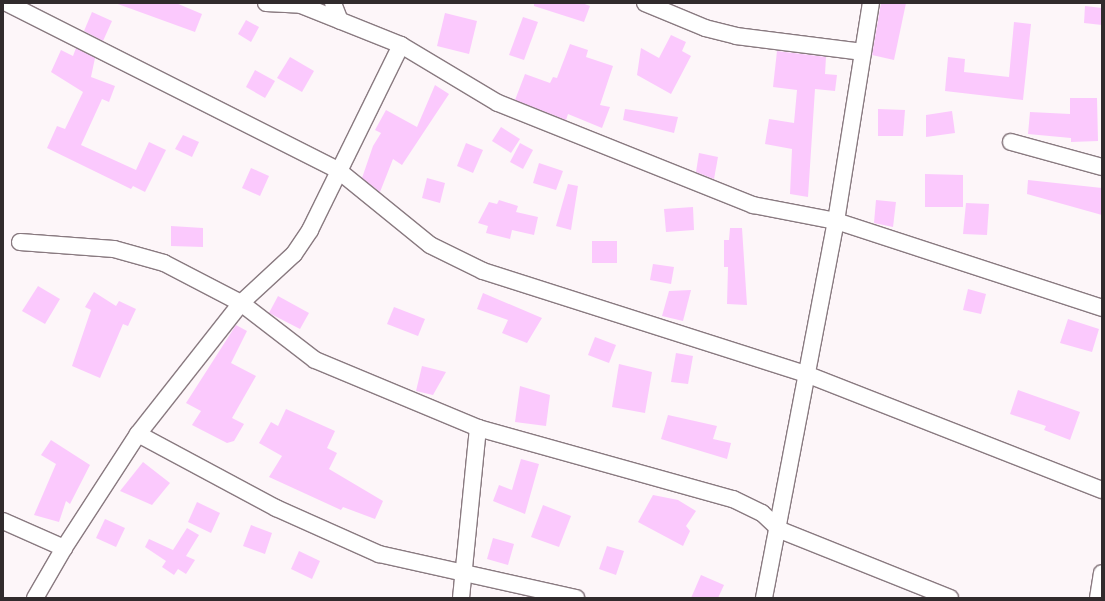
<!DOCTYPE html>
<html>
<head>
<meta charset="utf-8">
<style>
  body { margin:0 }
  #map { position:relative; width:1105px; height:601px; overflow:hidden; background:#fdf6f9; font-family:Arial,sans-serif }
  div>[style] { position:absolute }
  .building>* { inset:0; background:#fbc9fd }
  .roads { filter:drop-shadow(1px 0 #897a80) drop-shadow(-1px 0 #897a80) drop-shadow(0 1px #897a80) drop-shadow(0 -1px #897a80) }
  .minor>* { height:16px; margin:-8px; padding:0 8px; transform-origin:8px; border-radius:8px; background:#fff }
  span { translate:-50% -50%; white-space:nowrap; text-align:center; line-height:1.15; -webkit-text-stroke:4px #fff; paint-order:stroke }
  .frame { position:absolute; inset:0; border:4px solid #312b2d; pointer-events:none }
</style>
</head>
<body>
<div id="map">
  <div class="building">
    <div style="clip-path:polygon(115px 3px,176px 3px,202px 14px,195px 32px)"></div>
    <div style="clip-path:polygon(534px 3px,582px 3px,590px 6px,584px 22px,534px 6px)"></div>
    <div style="clip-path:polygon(881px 3px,906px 3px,894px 60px,872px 55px)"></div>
    <div style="clip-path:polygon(1085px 6px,1102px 8px,1102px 25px,1084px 23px)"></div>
    <div style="clip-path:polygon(92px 12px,112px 21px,103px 41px,84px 31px)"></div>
    <div style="clip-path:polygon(445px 13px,477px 21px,469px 54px,437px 46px)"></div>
    <div style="clip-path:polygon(523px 17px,538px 22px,524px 60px,509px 55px)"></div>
    <div style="clip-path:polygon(246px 20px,259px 27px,251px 42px,238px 34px)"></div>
    <div style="clip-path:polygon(1014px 22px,1031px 24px,1023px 100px,945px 91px,948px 57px,965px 59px,964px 72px,1009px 77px)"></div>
    <div style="clip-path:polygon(671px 35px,686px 42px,682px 51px,691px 56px,671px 94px,637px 75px,641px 48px,659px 58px)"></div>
    <div style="clip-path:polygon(570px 44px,588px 50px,586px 57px,613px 66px,600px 105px,610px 107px,602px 128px,568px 114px,566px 120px,515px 100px,525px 74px,550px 83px,553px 77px,557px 78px)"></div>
    <div style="clip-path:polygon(76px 48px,95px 58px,91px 77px,115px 86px,109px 102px,102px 99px,81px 145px,136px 170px,149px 142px,166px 150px,145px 192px,133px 186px,131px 189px,47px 148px,57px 126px,65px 129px,83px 92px,51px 72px,61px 50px,73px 56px)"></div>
    <div style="clip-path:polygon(777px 51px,826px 57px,825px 74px,837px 75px,835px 91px,815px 89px,808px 197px,790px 194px,792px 149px,765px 144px,769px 119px,794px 123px,797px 90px,773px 87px)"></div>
    <div style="clip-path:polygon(290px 57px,314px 71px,302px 92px,277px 78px)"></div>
    <div style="clip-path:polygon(255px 70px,275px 81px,265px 98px,246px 87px)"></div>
    <div style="clip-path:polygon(435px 85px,449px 94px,402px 165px,393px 159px,380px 192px,362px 178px,373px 146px,381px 133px,375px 130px,386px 110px,417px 127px)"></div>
    <div style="clip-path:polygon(1070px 98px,1097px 98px,1098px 141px,1071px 142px,1071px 138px,1028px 134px,1030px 112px,1070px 114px)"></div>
    <div style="clip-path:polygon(625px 109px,678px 117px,674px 133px,623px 120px)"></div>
    <div style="clip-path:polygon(878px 109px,905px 110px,903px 136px,878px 136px)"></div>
    <div style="clip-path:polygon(952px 111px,955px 133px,926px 137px,926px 115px)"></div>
    <div style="clip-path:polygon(501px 127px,520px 139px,511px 153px,492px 141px)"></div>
    <div style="clip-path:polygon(183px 135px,199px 142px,192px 157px,175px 149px)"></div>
    <div style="clip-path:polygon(466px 143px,483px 150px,473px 173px,457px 166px)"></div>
    <div style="clip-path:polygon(520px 143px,533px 150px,523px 169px,510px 162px)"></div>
    <div style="clip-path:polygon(699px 153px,718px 157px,714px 179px,696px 172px)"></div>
    <div style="clip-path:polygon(539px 163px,563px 171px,556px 190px,533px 183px)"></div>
    <div style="clip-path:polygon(251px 168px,269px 176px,260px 196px,242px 188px)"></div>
    <div style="clip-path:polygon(925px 174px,963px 175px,963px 207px,925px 207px)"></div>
    <div style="clip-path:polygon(427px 178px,445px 183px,440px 203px,422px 198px)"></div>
    <div style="clip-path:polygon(1028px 180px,1102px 188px,1102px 215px,1027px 194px)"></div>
    <div style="clip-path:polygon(568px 184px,578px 186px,571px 230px,556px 226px)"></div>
    <div style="clip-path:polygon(499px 200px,518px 206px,516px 212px,538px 217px,534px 235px,512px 230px,510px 239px,486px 233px,488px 226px,478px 223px,489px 202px,497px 204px)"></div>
    <div style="clip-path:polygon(876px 200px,896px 202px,893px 227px,874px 223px)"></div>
    <div style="clip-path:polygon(966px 203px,989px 204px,987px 235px,963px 234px)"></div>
    <div style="clip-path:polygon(693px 207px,694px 230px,666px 232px,664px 209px)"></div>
    <div style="clip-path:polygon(171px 226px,203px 228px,203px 247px,171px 246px)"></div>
    <div style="clip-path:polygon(730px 228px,742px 228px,747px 305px,727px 304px,728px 267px,724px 267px,724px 240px,729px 240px)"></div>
    <div style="clip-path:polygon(592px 241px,617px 241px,617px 263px,592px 263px)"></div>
    <div style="clip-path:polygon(653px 264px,674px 267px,671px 284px,650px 280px)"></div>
    <div style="clip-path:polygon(38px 286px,60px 299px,45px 324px,22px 311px)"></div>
    <div style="clip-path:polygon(968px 289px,986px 294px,981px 314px,963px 310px)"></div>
    <div style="clip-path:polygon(691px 290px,683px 321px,662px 316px,669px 291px)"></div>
    <div style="clip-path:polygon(94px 292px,116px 306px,119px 301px,136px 309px,128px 326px,123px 324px,100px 378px,72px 366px,91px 310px,85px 307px)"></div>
    <div style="clip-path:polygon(483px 293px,542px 318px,527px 343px,502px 333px,508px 320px,477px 309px)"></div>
    <div style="clip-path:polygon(278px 296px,309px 313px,300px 329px,269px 313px)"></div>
    <div style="clip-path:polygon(394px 307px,425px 319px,418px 336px,387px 324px)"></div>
    <div style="clip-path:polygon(1068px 319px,1099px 329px,1092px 352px,1060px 343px)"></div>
    <div style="clip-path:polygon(236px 325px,247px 331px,231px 363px,256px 376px,232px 418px,244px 424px,234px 441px,227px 443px,192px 425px,201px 411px,186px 403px)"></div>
    <div style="clip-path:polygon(595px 337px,616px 345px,609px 363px,588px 355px)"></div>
    <div style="clip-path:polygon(676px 353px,693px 356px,688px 384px,671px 382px)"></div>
    <div style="clip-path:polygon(619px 364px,652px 372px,645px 413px,612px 407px)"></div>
    <div style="clip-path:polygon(422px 366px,446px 372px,433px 395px,416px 391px)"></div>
    <div style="clip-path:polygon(520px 386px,550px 395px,546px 426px,515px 422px)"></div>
    <div style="clip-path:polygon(1018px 390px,1080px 412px,1070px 440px,1044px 430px,1046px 426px,1010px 414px)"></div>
    <div style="clip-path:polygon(286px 409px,335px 431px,327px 448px,337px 453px,329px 469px,383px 501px,375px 519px,343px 507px,341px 510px,269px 477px,282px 456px,259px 443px,271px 422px,278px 426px)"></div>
    <div style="clip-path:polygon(668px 415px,717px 426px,713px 439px,731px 443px,727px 459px,661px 439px)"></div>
    <div style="clip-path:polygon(51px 440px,90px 465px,70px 504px,66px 501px,59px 522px,34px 515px,56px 464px,41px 455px)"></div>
    <div style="clip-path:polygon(521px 459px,539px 464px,525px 514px,493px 501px,499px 485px,512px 490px)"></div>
    <div style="clip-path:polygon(143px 462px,170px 483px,152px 505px,120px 491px)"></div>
    <div style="clip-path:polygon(653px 495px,678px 500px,696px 511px,686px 526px,690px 531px,683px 546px,638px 522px)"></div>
    <div style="clip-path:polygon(197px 502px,220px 513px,211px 533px,188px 522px)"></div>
    <div style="clip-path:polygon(543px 505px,571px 516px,559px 547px,531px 537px)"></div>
    <div style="clip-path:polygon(105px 519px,125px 528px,116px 547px,96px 538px)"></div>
    <div style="clip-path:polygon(251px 525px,272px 533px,265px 554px,243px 546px)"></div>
    <div style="clip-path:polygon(187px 528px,199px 535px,186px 556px,195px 560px,186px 574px,178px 569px,174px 575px,162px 567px,166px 561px,145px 547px,149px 539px,173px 550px)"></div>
    <div style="clip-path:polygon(493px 538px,514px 544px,508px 565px,487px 559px)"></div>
    <div style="clip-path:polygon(607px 546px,624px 551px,616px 575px,599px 569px)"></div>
    <div style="clip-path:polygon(299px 551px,320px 561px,312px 579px,291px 569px)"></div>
    <div style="clip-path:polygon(701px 575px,724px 585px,718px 598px,691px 598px)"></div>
  </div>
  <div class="roads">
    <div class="minor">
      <div style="left:7px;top:3px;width:372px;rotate:26.8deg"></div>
      <div style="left:339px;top:171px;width:117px;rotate:39.1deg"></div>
      <div style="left:430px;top:245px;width:59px;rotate:26.1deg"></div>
      <div style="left:483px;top:271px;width:339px;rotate:17.7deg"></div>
      <div style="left:806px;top:374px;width:318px;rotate:21.4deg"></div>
      <div style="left:266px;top:3px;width:35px;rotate:3deg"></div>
      <div style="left:301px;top:5px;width:108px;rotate:21.8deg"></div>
      <div style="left:401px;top:45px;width:113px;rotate:30.9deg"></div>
      <div style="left:498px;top:103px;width:275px;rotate:21.8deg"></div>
      <div style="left:753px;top:205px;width:85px;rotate:10.9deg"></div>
      <div style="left:836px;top:221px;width:280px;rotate:18.1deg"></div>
      <div style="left:333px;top:3px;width:19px;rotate:69deg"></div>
      <div style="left:645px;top:3px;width:65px;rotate:22.6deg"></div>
      <div style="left:705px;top:28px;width:32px;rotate:14deg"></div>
      <div style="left:736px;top:36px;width:128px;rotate:7.2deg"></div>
      <div style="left:1011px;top:142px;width:94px;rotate:15.4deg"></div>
      <div style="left:20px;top:242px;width:94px;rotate:4.3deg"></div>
      <div style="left:114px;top:249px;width:52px;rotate:15.6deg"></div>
      <div style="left:164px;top:263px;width:87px;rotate:27.5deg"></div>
      <div style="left:241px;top:303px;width:93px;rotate:37.6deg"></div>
      <div style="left:315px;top:360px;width:177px;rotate:22.6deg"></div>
      <div style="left:478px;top:428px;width:265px;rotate:15.6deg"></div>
      <div style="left:733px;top:499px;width:32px;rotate:26deg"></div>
      <div style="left:762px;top:513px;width:25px;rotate:43deg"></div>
      <div style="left:780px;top:530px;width:183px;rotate:21.8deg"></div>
      <div style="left:138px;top:434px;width:157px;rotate:28.2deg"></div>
      <div style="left:276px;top:508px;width:113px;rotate:24.1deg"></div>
      <div style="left:379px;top:554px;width:202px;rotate:12.6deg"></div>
      <div style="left:3px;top:521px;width:67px;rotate:23.9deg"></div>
      <div style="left:64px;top:548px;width:58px;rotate:120.1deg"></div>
      <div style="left:64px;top:548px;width:136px;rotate:-57deg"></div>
      <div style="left:138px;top:434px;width:167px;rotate:-51.8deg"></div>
      <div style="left:241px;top:303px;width:72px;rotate:-42.8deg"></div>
      <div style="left:294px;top:254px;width:29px;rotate:-56deg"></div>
      <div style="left:310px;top:230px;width:206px;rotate:-63.8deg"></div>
      <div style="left:461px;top:598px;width:171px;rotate:-84.3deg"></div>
      <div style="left:764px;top:598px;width:384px;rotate:-79.2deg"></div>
      <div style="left:836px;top:221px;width:221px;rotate:-80.9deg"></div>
      <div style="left:1098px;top:598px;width:25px;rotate:-81deg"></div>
    </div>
  </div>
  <div class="frame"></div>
</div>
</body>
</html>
